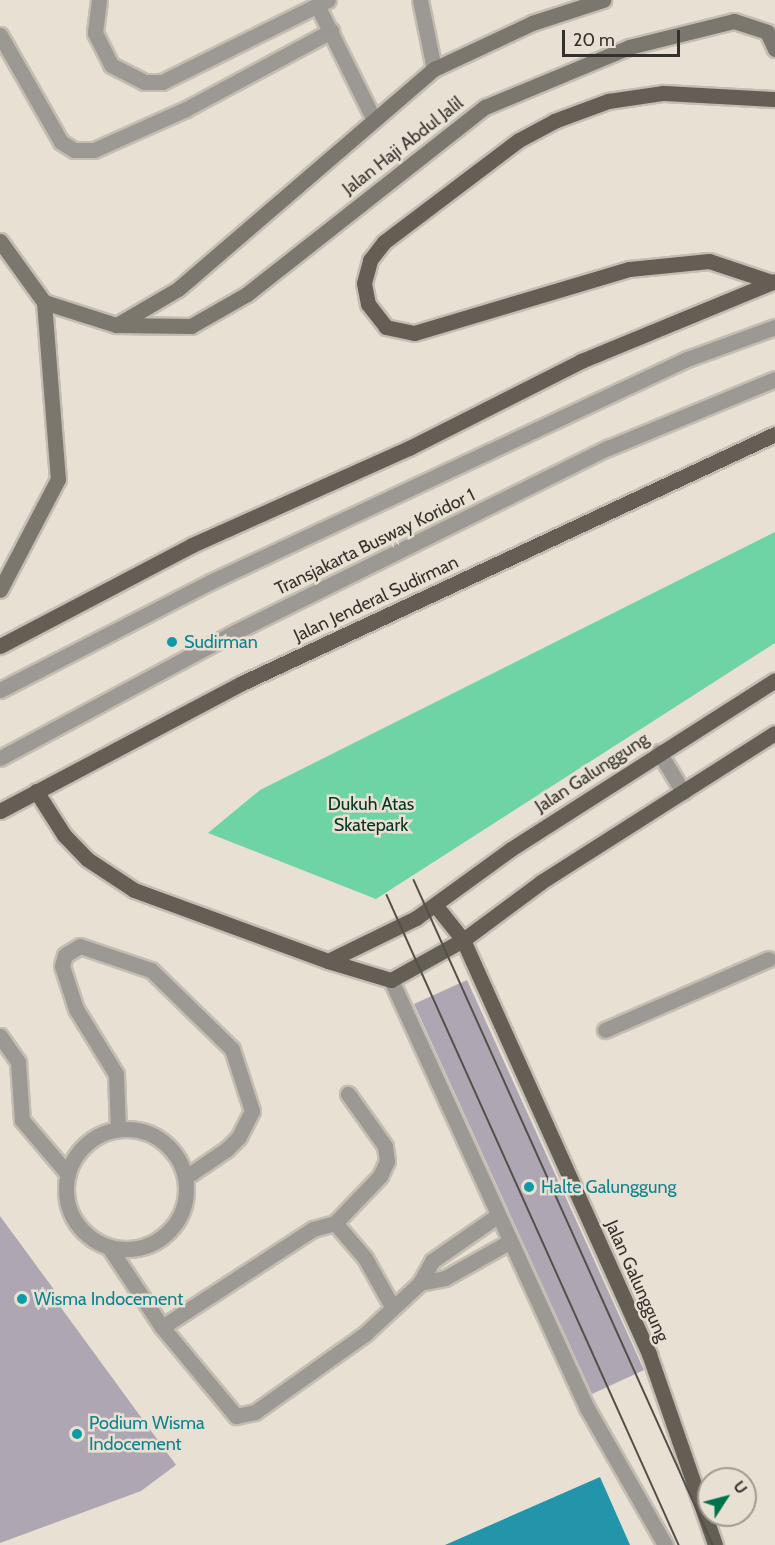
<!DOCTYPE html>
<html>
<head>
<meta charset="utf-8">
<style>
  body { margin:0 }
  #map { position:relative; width:775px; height:1545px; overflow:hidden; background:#e8e0d3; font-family:Cabin,sans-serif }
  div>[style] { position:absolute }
  .green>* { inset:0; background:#6fd4a5 }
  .water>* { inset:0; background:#2395aa }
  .building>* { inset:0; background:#aea6b2 }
  .roads { filter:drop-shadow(2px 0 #c4bdb2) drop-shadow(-2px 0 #c4bdb2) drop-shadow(0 2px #c4bdb2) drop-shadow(0 -2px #c4bdb2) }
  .lane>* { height:15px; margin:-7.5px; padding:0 7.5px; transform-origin:7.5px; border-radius:7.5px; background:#9c9994 }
  .lane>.ring { margin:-7.5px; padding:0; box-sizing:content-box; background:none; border:15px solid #9c9994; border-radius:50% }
  .secondary>* { height:15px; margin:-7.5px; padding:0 7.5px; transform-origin:7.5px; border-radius:7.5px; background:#7b776f }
  .primary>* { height:15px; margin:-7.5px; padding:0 7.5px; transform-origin:7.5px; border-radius:7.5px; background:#645e54 }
  .tram>* { height:1.5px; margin:-0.75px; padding:0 0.75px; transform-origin:0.75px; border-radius:0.75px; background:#535049 }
  .dots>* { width:16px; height:16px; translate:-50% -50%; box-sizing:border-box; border:3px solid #e8e0d3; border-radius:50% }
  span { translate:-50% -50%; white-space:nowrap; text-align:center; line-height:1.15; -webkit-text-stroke:5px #e8e0d3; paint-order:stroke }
  .street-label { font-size:18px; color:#34312c }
  .culture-label { font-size:18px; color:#0d838f }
  .left { translate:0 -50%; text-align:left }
  .park-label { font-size:18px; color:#023522 }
  .north { position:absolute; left:697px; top:1467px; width:60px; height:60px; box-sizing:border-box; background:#e8e0d3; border:2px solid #a09a90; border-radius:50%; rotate:54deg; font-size:16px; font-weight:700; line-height:24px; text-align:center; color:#34312c }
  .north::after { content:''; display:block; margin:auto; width:21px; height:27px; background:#00734d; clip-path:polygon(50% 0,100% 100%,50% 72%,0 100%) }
  .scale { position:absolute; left:562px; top:30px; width:118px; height:27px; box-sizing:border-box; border:3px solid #34312c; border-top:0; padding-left:8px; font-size:18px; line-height:21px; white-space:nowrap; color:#34312c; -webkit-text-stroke:4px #e8e0d3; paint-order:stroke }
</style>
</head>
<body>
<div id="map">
  <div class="green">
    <div style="clip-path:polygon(775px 532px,775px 643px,376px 899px,208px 833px,260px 790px)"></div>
  </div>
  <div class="water">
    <div style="clip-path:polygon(600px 1477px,630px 1545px,445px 1545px)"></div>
  </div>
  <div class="building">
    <div style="clip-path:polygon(467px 980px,644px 1370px,592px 1394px,414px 1004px)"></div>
    <div style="clip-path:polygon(0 1216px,55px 1291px,51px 1294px,176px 1465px,141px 1491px,0 1543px)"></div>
  </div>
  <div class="roads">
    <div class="lane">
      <div style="left:99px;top:0;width:33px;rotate:97deg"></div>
      <div style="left:95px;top:33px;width:36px;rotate:63deg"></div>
      <div style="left:111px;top:65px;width:37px;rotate:27deg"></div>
      <div style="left:144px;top:82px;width:18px"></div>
      <div style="left:162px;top:82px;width:185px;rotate:-26.3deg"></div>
      <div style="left:420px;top:0;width:70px;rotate:78.5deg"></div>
      <div style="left:317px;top:5px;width:128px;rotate:63.6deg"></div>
      <div style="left:0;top:35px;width:123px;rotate:60.3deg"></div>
      <div style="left:61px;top:142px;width:15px;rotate:32deg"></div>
      <div style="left:74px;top:150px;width:20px"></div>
      <div style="left:94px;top:150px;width:101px;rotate:-24deg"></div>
      <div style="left:186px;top:109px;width:165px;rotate:-28.3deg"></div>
      <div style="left:0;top:690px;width:236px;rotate:-27.2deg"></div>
      <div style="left:210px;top:582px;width:527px;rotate:-25.06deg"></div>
      <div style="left:687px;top:359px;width:94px;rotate:-20deg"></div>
      <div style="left:659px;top:752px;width:47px;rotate:59deg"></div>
      <div style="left:0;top:758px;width:269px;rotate:-28.2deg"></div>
      <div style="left:237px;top:631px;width:414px;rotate:-26.3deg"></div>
      <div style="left:608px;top:448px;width:181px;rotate:-22.4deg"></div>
      <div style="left:391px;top:980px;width:471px;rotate:65.4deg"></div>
      <div style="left:587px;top:1408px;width:158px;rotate:60.3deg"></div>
      <div style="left:605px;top:1030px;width:178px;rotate:-23.5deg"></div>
      <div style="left:0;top:1036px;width:32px;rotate:55deg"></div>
      <div style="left:18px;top:1062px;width:58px;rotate:86.1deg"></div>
      <div style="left:22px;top:1120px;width:71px;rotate:49.6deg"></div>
      <div style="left:118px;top:1129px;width:55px;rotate:-92.1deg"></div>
      <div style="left:116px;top:1074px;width:76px;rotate:-121.6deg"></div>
      <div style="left:76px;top:1009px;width:45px;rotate:-108deg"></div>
      <div style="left:62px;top:966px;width:11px;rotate:-75deg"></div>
      <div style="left:65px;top:955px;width:17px;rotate:-31deg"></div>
      <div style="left:80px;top:946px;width:75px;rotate:18.7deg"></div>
      <div style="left:151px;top:970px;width:113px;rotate:44.3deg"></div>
      <div style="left:232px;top:1049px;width:65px;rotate:72.1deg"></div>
      <div style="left:252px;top:1111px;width:29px;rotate:117deg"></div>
      <div style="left:239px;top:1137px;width:17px;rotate:135deg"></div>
      <div style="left:227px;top:1149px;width:50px;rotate:145.7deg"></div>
      <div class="ring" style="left:66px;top:1129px;width:105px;height:105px"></div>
      <div style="left:335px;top:1223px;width:46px;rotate:49.4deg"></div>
      <div style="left:365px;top:1258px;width:57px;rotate:60.8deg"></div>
      <div style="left:109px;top:1247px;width:96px;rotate:56.5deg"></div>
      <div style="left:162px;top:1327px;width:116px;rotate:50.3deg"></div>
      <div style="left:236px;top:1416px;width:19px;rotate:-12deg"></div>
      <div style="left:255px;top:1412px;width:135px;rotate:-35.3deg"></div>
      <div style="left:365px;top:1334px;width:75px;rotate:-42.8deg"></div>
      <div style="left:420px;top:1283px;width:25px;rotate:-61deg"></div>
      <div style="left:432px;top:1261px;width:79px;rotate:-34.7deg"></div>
      <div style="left:420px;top:1283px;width:25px;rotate:-11deg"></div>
      <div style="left:445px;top:1278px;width:73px;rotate:-29.4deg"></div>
      <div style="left:162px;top:1327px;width:180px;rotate:-33deg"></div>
      <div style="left:313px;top:1229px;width:23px;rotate:-15deg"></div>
      <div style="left:335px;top:1223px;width:65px;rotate:-46.2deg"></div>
      <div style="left:380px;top:1176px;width:17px;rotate:-65deg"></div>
      <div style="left:387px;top:1161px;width:15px;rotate:-98deg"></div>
      <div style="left:385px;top:1146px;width:64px;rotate:-125.4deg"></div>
    </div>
    <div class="secondary">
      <div style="left:0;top:241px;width:75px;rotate:54.2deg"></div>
      <div style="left:44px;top:302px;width:178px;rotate:85.5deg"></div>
      <div style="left:58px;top:479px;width:125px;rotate:117.6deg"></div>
      <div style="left:44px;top:302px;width:76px;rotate:17.7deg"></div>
      <div style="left:116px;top:325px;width:75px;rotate:0.8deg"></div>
      <div style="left:191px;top:326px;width:64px;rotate:-29.7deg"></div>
      <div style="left:247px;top:294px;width:303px;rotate:-38.2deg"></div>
      <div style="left:485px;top:107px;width:156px;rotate:-22.6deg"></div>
      <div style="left:629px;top:47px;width:108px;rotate:-13.9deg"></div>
      <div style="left:734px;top:21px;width:35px;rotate:18deg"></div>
      <div style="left:767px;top:32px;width:19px;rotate:65deg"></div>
      <div style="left:120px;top:323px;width:67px;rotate:-30.4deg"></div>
      <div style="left:178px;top:289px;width:338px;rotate:-40.7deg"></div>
      <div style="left:434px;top:69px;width:108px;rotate:-25.1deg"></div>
      <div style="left:532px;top:23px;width:75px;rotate:-17.9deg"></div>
    </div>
    <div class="primary">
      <div style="left:772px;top:282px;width:66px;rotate:-161.6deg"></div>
      <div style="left:709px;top:261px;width:80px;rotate:174.3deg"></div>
      <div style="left:629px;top:269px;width:224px;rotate:163.4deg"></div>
      <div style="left:414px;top:333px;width:29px;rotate:-168deg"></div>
      <div style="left:386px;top:327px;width:29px;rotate:-128deg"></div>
      <div style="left:368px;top:304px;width:21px;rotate:-101deg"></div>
      <div style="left:364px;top:283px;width:24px;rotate:-75deg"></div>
      <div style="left:370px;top:260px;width:23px;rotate:-52deg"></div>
      <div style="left:384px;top:242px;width:169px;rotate:-37.1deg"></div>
      <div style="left:519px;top:140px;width:40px;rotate:-28deg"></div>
      <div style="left:554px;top:121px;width:58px;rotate:-20.3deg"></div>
      <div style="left:608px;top:101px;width:56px;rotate:-8.3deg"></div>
      <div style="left:663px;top:93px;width:112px;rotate:3.1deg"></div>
      <div style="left:0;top:646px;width:217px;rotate:-27.7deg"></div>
      <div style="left:192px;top:545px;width:238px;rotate:-24.1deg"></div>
      <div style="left:409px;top:448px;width:193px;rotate:-26.8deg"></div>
      <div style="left:581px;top:361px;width:210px;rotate:-22.4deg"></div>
      <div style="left:36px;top:791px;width:52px;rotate:57.5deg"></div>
      <div style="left:64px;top:835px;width:33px;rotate:46deg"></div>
      <div style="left:87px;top:859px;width:56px;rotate:33.4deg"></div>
      <div style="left:134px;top:890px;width:207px;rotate:20.1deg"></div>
      <div style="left:328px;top:961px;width:66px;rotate:16.8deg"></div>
      <div style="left:391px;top:980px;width:82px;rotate:-29.1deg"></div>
      <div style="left:463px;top:940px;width:97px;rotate:-36.6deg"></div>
      <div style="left:541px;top:882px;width:277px;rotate:-32.5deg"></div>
      <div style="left:0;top:811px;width:274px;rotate:-27.9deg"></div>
      <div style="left:242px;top:683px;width:588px;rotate:-25.04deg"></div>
      <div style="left:436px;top:906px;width:43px;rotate:51.5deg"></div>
      <div style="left:463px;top:940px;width:454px;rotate:65.8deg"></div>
      <div style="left:649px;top:1354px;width:202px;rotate:70.9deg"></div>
      <div style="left:328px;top:961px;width:98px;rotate:-26deg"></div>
      <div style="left:416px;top:918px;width:117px;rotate:-36deg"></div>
      <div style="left:511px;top:849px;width:313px;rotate:-32.6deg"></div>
    </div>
  </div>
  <div class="tram">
    <div style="left:414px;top:880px;width:729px;rotate:65.79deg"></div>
    <div style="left:387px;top:895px;width:713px;rotate:65.81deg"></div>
  </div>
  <div class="dots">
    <div style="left:172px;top:642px;background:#0f9aa8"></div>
    <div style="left:529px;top:1187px;background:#0f9aa8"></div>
    <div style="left:22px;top:1299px;background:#0f9aa8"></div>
    <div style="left:77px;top:1434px;background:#0f9aa8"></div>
  </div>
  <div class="street-label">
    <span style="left:403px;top:146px;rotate:-38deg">Jalan Haji Abdul Jalil</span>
    <span style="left:375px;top:542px;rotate:-26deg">Transjakarta Busway Koridor 1</span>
    <span style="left:376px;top:599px;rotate:-25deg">Jalan Jenderal Sudirman</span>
    <span style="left:592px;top:773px;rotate:-33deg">Jalan Galunggung</span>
    <span style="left:637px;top:1281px;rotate:66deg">Jalan Galunggung</span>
  </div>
  <div class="culture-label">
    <span class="left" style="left:184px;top:642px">Sudirman</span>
    <span class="left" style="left:541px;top:1187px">Halte Galunggung</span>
    <span class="left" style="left:34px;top:1299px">Wisma Indocement</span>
    <span class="left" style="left:89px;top:1434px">Podium Wisma<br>Indocement</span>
  </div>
  <div class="park-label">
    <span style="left:371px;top:815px">Dukuh Atas<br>Skatepark</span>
  </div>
  <div class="north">U</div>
  <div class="scale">20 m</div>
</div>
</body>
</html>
